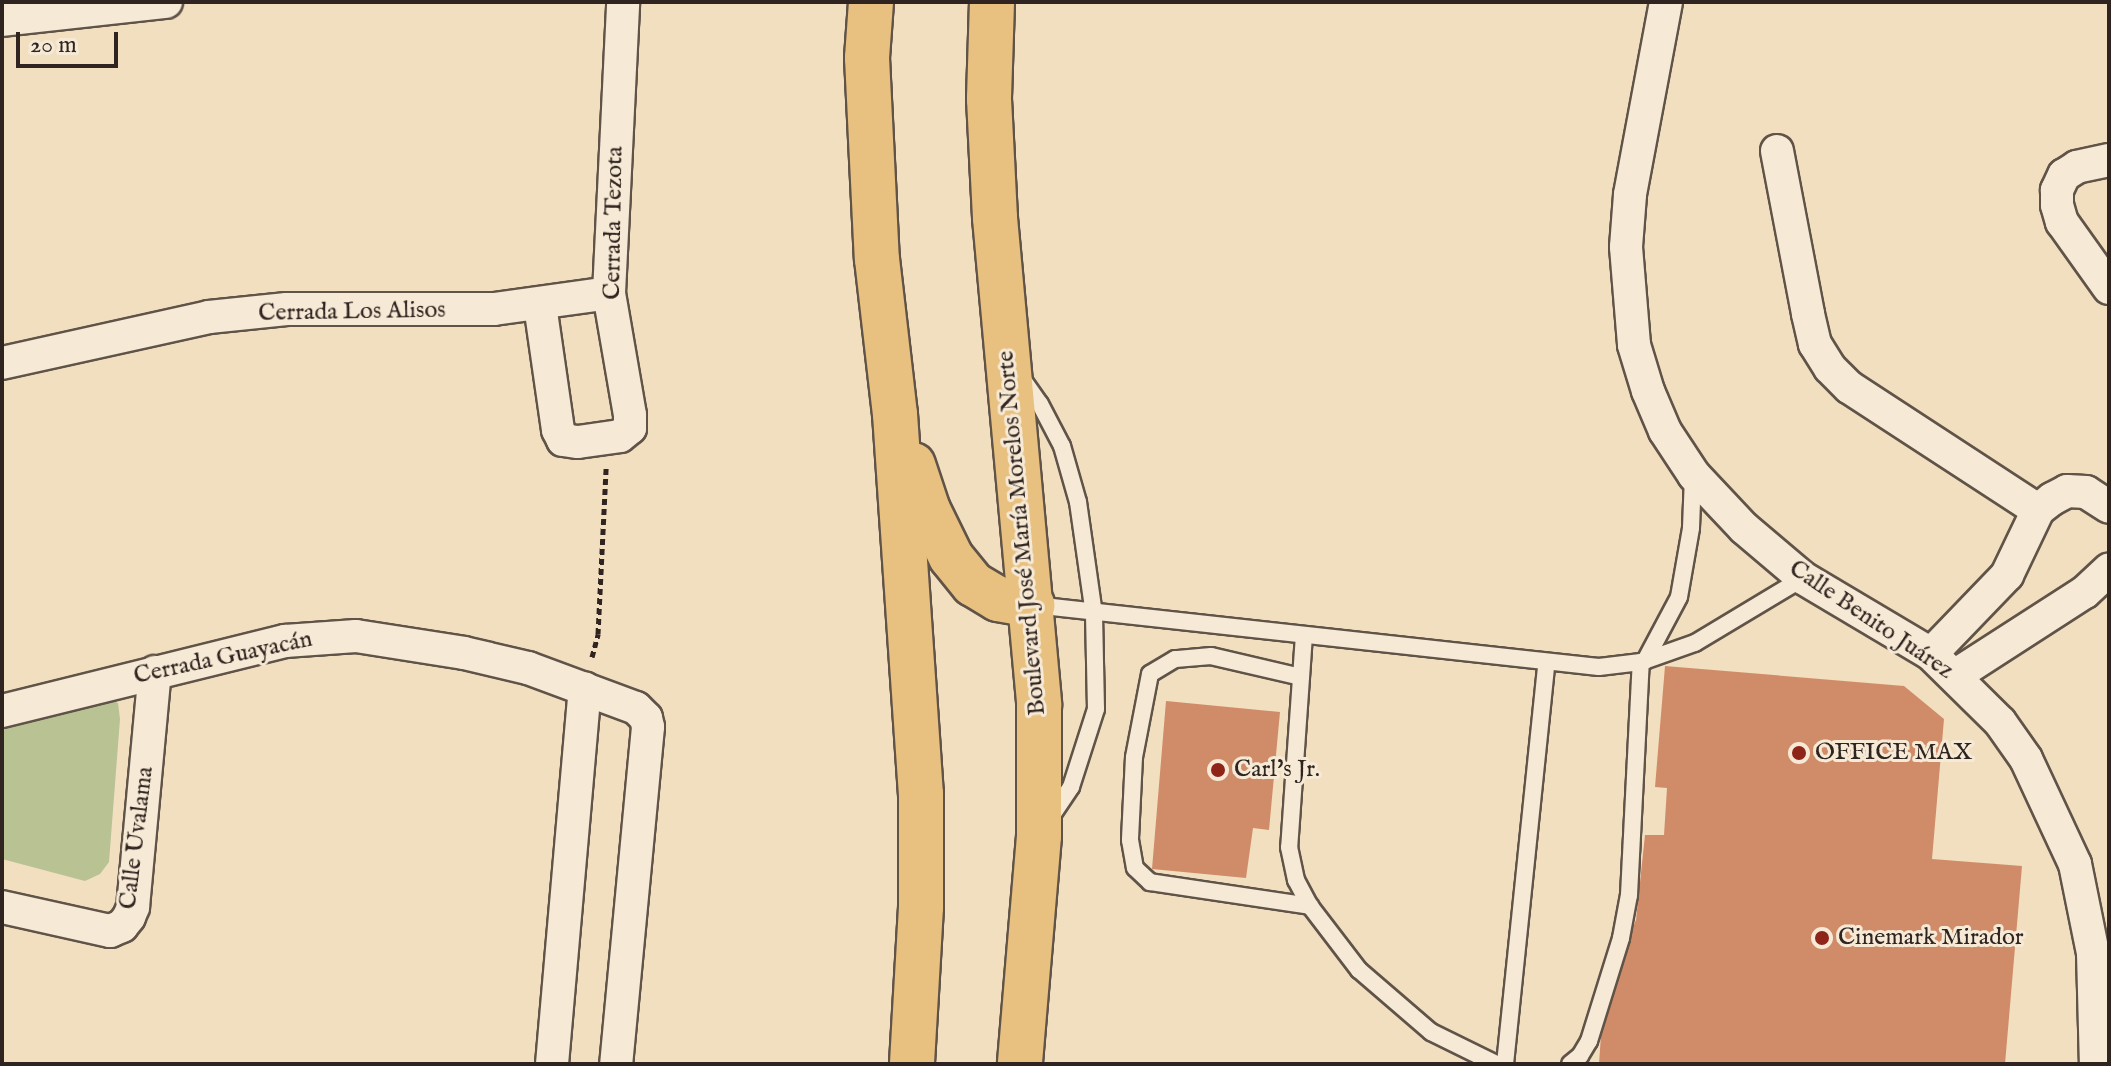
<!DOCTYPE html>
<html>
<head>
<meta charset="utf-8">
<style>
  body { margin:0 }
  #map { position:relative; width:2111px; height:1066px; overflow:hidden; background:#f1dfc0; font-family:"IM FELL English",serif }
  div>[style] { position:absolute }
  .green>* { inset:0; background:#b8c293 }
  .building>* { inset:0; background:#d08c69 }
  .path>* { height:5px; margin-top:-2.5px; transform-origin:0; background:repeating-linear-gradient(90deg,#302420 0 6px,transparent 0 10px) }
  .roads { filter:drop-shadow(2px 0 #605348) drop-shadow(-2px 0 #605348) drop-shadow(0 2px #605348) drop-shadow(0 -2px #605348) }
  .service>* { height:16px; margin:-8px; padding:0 8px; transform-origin:8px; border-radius:8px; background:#f6ead6 }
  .minor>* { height:32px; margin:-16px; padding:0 16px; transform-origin:16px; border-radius:16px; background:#f6ead6 }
  .primary>* { height:44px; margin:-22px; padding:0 22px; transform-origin:22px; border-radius:22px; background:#e8c080 }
  .dots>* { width:22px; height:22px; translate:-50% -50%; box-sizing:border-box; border:4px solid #f6ead6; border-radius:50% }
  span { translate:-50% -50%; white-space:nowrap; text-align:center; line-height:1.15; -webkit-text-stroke:6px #f6ead6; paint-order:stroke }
  .street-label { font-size:24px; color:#302420 }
  .poi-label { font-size:24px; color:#302420 }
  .left { translate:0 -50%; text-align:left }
  .frame { position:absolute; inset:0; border:4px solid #302420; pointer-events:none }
  .scale { position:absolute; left:16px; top:32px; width:102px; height:36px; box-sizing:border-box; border:4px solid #302420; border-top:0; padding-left:10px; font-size:24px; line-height:28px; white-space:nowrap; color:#302420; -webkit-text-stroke:6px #f6ead6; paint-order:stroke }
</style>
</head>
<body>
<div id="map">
  <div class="green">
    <div style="clip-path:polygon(101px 696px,118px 703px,120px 719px,109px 862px,100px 874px,85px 881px,2px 859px,2px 721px)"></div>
  </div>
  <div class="building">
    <div style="clip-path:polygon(1665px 666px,1904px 686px,1944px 719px,1932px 859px,2022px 866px,2005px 1064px,1599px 1064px,1602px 1020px,1621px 955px,1636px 920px,1645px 835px,1664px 835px,1667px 788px,1655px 787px)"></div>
    <div style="clip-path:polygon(1166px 701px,1280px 712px,1269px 830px,1253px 828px,1246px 878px,1152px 869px)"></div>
  </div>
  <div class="path">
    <div style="left:592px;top:657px;width:24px;rotate:-75deg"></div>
    <div style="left:598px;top:634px;width:166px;rotate:-87.2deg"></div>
  </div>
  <div class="roads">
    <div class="service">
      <div style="left:1021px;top:377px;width:33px;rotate:55deg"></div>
      <div style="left:1040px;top:404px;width:47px;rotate:62.4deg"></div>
      <div style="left:1062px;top:446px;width:58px;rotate:74.1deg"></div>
      <div style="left:1078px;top:502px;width:113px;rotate:81.9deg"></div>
      <div style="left:1094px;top:614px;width:95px;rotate:88.8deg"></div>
      <div style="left:1096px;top:709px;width:82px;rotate:107.8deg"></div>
      <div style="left:1071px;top:787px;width:40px;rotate:124deg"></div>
      <div style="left:1034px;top:605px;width:568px;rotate:6.26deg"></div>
      <div style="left:1599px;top:667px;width:42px;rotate:-6.8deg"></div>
      <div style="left:1641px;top:662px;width:57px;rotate:-19.4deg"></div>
      <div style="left:1695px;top:643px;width:126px;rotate:-31deg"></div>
      <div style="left:1304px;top:635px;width:213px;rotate:94deg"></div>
      <div style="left:1289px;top:847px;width:34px;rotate:78deg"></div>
      <div style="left:1296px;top:880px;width:30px;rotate:62deg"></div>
      <div style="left:1310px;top:906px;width:81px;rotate:52.6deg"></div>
      <div style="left:1359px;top:970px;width:95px;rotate:40.7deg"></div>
      <div style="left:1431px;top:1032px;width:72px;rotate:26.2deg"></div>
      <div style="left:1645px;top:661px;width:72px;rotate:-62deg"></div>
      <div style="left:1679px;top:597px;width:70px;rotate:-80.1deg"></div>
      <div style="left:1691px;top:528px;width:52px;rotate:-87.8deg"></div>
      <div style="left:1301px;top:677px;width:92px;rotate:-166.9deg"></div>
      <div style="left:1211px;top:656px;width:36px;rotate:175deg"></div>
      <div style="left:1175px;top:659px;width:29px;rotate:149deg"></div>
      <div style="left:1150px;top:674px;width:85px;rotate:100.9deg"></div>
      <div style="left:1134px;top:757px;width:83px;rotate:92.8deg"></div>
      <div style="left:1130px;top:840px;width:28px;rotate:80deg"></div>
      <div style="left:1135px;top:868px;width:21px;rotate:43deg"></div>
      <div style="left:1150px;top:882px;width:162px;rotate:8.5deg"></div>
      <div style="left:1505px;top:1064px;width:402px;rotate:-84.1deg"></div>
      <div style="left:1570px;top:1064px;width:13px;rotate:-39deg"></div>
      <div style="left:1580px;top:1056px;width:17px;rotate:-59deg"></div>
      <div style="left:1589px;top:1041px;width:108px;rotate:-72.7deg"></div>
      <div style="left:1621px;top:938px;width:44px;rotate:-79.5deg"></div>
      <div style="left:1629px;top:895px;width:233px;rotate:-87.1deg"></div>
    </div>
    <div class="minor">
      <div style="left:1666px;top:2px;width:196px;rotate:100.6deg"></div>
      <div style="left:1630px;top:195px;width:52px;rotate:94.4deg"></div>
      <div style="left:1626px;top:247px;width:98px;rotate:85.3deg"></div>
      <div style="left:1634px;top:345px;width:48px;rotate:73.1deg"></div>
      <div style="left:1648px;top:391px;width:43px;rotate:67deg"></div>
      <div style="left:1665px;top:431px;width:53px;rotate:56.6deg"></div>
      <div style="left:1694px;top:475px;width:73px;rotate:46.7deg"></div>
      <div style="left:1744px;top:528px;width:77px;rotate:40.3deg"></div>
      <div style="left:1803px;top:578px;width:149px;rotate:30.7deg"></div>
      <div style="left:1931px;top:654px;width:97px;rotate:44.6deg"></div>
      <div style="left:2000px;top:722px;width:45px;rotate:54.9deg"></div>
      <div style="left:2026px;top:759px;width:116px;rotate:65deg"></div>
      <div style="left:2075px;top:864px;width:91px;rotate:78.6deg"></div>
      <div style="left:2093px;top:953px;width:111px;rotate:88.5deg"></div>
      <div style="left:2px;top:20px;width:165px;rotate:-6.3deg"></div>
      <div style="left:1777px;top:151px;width:166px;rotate:79.2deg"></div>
      <div style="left:1808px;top:314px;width:31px;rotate:77deg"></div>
      <div style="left:1815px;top:344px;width:28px;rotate:58deg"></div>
      <div style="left:1830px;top:368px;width:27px;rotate:45deg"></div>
      <div style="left:1849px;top:387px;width:225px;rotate:33.1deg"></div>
      <div style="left:2109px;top:160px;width:33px;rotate:168deg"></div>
      <div style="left:2077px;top:167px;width:15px;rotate:148deg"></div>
      <div style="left:2064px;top:175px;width:17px;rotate:115deg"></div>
      <div style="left:2057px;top:190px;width:15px;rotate:90deg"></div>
      <div style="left:2057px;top:205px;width:18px;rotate:74deg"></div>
      <div style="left:2062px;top:222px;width:81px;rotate:54.5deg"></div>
      <div style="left:540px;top:305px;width:126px;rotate:81.8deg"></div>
      <div style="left:558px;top:430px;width:11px;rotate:63deg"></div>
      <div style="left:563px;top:440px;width:15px;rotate:8deg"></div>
      <div style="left:578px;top:442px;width:42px;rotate:-8.1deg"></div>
      <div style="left:620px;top:436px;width:13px;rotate:-39deg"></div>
      <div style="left:630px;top:428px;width:13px;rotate:-90deg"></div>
      <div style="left:630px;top:415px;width:124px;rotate:-99.8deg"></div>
      <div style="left:609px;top:293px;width:291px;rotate:-87.2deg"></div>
      <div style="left:2px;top:363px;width:212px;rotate:-12.5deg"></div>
      <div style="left:209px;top:317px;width:78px;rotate:-5.9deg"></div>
      <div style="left:287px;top:309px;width:207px"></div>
      <div style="left:494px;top:309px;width:116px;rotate:-7.9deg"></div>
      <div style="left:1931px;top:654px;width:110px;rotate:-46.1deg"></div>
      <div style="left:2007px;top:575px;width:72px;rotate:-64.5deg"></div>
      <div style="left:2038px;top:510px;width:18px;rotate:-38deg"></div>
      <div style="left:2052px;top:499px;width:17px;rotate:-28deg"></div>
      <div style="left:2067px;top:491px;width:19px;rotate:3deg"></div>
      <div style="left:2086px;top:492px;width:27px;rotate:33deg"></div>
      <div style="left:1956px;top:675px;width:153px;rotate:-32.8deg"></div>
      <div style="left:2085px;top:592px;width:33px;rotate:-43deg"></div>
      <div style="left:2px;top:711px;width:292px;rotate:-13.9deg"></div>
      <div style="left:285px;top:641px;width:71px;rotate:-4deg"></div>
      <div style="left:356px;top:636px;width:109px;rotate:8.9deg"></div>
      <div style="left:464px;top:653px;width:66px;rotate:13.2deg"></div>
      <div style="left:528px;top:668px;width:115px;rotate:20.3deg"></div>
      <div style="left:636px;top:708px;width:14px;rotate:45deg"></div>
      <div style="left:646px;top:718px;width:9px;rotate:77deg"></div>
      <div style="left:648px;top:727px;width:339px;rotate:95.4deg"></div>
      <div style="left:2px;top:907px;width:111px;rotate:12.5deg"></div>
      <div style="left:110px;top:931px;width:13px;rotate:-23deg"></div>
      <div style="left:122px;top:926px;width:11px;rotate:-52deg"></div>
      <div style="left:129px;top:917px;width:11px;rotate:-68deg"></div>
      <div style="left:133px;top:907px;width:236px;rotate:-84.7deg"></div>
      <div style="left:552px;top:1064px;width:377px;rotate:-85deg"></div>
    </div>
    <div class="primary">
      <div style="left:871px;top:2px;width:56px;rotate:94.1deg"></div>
      <div style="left:867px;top:58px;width:201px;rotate:87.2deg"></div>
      <div style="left:877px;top:259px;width:156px;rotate:83.4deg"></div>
      <div style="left:895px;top:414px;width:381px;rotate:86.1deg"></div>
      <div style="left:921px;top:794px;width:113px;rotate:90deg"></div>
      <div style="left:921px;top:907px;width:157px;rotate:93.3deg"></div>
      <div style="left:992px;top:2px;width:97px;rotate:91.8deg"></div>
      <div style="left:989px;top:99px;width:119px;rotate:87.1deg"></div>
      <div style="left:995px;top:218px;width:489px;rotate:84.8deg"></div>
      <div style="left:1039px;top:705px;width:131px;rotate:90deg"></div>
      <div style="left:1039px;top:836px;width:229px;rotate:94.8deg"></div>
      <div style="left:913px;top:465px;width:47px;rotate:71.6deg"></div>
      <div style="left:928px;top:510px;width:52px;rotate:63.9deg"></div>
      <div style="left:951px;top:557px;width:35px;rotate:51deg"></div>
      <div style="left:973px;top:584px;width:29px;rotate:31deg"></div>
      <div style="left:998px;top:599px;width:35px;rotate:10deg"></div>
    </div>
  </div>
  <div class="dots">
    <div style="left:1799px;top:753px;background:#8f2418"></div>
    <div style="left:1218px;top:770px;background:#8f2418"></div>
    <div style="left:1822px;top:938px;background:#8f2418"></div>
  </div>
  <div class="street-label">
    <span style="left:614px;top:223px;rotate:-89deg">Cerrada Tezota</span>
    <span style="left:352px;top:312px;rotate:-1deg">Cerrada Los Alisos</span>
    <span style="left:1022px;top:533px;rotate:-95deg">Boulevard José María Morelos Norte</span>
    <span style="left:1871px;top:620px;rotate:34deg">Calle Benito Juárez</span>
    <span style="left:223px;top:658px;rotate:-12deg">Cerrada Guayacán</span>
    <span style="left:137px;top:838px;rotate:-83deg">Calle Uvalama</span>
  </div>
  <div class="poi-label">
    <span class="left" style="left:1815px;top:753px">OFFICE MAX</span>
    <span class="left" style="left:1234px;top:770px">Carl's Jr.</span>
    <span class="left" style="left:1838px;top:938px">Cinemark Mirador</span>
  </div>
  <div class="frame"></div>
  <div class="scale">20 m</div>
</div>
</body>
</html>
